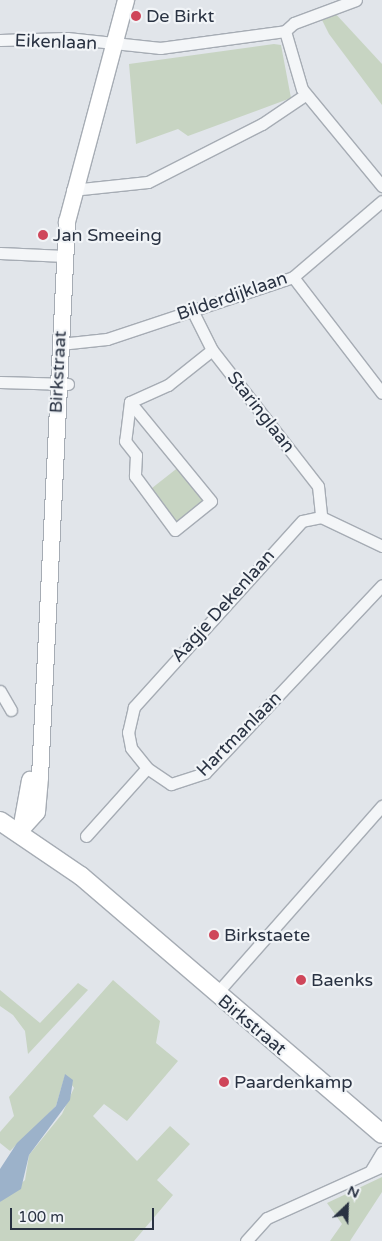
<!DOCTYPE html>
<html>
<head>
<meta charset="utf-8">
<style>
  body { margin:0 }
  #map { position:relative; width:382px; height:1241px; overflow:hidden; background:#e1e5ea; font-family:"Varela Round",sans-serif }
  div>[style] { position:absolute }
  .green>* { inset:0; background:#c7d4c2 }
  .water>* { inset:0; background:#9cb2ca }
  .roads { filter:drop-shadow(1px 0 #a6acb4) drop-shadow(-1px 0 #a6acb4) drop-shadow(0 1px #a6acb4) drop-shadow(0 -1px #a6acb4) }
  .street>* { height:11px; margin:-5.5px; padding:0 5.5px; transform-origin:5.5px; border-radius:5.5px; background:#f4f6f8 }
  .secondary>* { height:16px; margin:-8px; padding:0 8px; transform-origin:8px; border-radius:8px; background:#fff }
  .primary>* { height:18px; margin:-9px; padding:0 9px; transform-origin:9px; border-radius:9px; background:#fff }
  .dots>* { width:14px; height:14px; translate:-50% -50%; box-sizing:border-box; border:2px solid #f1f4f7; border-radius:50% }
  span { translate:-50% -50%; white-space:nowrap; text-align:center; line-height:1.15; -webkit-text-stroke:4.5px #f1f4f7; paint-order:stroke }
  .poi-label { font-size:18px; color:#293242 }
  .left { translate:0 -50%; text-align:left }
  .street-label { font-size:18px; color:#293242 }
  .north { position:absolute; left:322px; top:1181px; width:50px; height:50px; -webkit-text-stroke:4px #f1f4f7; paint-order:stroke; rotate:24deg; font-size:14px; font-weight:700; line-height:20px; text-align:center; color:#293242 }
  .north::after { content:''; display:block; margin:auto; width:18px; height:22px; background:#293242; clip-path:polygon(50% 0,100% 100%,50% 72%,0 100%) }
  .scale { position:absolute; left:10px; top:1208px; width:144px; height:22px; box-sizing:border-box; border:2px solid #293242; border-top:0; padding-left:6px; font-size:15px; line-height:18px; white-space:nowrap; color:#293242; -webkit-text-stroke:4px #f1f4f7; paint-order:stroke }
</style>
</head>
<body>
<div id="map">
  <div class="green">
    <div style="clip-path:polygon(333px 11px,382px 64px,382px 105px,329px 34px,321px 18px)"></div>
    <div style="clip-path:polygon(274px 44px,281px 45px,291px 98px,188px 136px,178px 129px,136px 144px,129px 64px)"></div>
    <div style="clip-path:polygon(180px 466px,207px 500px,175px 526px,147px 492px)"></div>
    <div style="clip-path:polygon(113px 980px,160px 1021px,156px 1043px,178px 1061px,127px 1121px,104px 1104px,93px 1116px,137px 1161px,170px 1126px,190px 1144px,157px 1180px,173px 1195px,134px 1241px,0 1241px,0 1202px,25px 1180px,29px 1155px,62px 1114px,74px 1088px,65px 1075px,56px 1106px,10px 1151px,0 1143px,0 1132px,14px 1116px,9px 1097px)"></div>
    <div style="clip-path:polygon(78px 983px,88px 990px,28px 1054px,25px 1031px,13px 1015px,0 1006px,0 990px,40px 1023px)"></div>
    <div style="clip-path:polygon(382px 1177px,382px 1192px,350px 1241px,330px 1241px,342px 1224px,327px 1203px)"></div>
  </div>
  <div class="water">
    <div style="clip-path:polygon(65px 1074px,73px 1080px,70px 1100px,29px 1155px,21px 1189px,0 1202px,0 1169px,17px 1143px,56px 1106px)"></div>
  </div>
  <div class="roads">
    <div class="street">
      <div style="left:285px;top:31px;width:60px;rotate:73.7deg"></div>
      <div style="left:302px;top:89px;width:126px;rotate:50.5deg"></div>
      <div style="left:0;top:40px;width:67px;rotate:-1.7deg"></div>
      <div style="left:67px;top:38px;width:94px;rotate:6.1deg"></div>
      <div style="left:160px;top:48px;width:126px;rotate:-7.7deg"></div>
      <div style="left:285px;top:31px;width:12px;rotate:-42deg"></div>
      <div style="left:294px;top:23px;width:66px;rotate:-20.4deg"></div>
      <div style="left:72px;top:190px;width:76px;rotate:-6deg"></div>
      <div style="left:148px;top:182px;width:128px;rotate:-27deg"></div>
      <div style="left:262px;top:124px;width:52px;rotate:-34deg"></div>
      <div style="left:0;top:253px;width:65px;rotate:2.6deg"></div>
      <div style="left:293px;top:277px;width:146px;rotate:52.5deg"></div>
      <div style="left:192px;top:310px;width:45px;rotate:63.4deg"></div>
      <div style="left:212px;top:350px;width:172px;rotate:52.1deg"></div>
      <div style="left:318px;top:486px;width:31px;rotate:84deg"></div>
      <div style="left:60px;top:344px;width:47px;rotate:-6.1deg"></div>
      <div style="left:107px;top:339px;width:196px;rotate:-18.4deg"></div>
      <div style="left:293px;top:277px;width:117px;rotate:-40.5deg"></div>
      <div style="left:0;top:382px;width:68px;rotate:1.7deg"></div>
      <div style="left:130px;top:402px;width:39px;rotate:97deg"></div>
      <div style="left:125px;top:441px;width:18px;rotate:52deg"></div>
      <div style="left:136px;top:455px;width:21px;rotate:93deg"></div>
      <div style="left:135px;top:476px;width:67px;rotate:53.5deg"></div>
      <div style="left:175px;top:530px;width:46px;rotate:-38.9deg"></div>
      <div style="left:211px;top:501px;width:128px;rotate:-129.3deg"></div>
      <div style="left:130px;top:402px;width:42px;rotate:-24.1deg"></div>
      <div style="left:168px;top:385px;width:56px;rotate:-38.5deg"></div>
      <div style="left:382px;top:546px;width:68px;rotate:-154.6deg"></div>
      <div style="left:321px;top:517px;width:19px;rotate:168deg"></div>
      <div style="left:302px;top:521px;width:251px;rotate:132.1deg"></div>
      <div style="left:134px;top:707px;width:26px;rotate:103deg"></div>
      <div style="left:128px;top:732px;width:16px;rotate:79deg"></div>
      <div style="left:131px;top:748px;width:26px;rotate:51deg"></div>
      <div style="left:147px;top:768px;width:29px;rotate:34deg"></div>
      <div style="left:171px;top:784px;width:36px;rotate:-18deg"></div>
      <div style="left:205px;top:773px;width:258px;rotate:-46.7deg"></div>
      <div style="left:0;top:691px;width:22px;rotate:60deg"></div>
      <div style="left:86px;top:836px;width:91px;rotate:-48.1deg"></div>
      <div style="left:216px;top:994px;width:251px;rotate:-48.6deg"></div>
      <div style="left:371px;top:1170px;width:21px;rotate:-59deg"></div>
      <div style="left:246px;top:1241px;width:31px;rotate:-48deg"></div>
      <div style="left:267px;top:1218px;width:126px;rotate:-24.3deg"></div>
    </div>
    <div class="secondary">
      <div style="left:21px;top:830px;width:51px;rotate:-79.8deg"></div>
      <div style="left:20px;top:831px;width:25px;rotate:-48deg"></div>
      <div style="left:37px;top:812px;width:35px;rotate:-85deg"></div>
      <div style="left:40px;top:777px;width:556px;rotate:-87.21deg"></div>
      <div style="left:67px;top:222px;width:230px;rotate:-75.1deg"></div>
    </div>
    <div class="primary">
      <div style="left:0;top:821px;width:98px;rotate:34.2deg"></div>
      <div style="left:81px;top:876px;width:396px;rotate:40.6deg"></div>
    </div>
  </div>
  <div class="dots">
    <div style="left:136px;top:16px;background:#cf465a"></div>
    <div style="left:43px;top:235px;background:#cf465a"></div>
    <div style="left:214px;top:935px;background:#cf465a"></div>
    <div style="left:301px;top:980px;background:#cf465a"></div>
    <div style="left:224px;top:1082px;background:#cf465a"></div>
  </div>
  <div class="poi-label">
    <span class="left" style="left:146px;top:16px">De Birkt</span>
    <span class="left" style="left:53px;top:235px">Jan Smeeing</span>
    <span class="left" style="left:224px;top:935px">Birkstaete</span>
    <span class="left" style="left:311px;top:980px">Baenks</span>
    <span class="left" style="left:234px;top:1082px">Paardenkamp</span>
  </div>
  <div class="street-label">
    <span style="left:56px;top:42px;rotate:2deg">Eikenlaan</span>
    <span style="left:232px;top:296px;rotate:-19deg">Bilderdijklaan</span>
    <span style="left:58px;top:372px;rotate:-87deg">Birkstraat</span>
    <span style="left:261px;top:412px;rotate:52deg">Staringlaan</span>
    <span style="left:223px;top:606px;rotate:-48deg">Aagje Dekenlaan</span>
    <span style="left:239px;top:734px;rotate:-45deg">Hartmanlaan</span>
    <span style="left:252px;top:1025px;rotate:40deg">Birkstraat</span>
  </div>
  <div class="north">N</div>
  <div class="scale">100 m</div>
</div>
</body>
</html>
